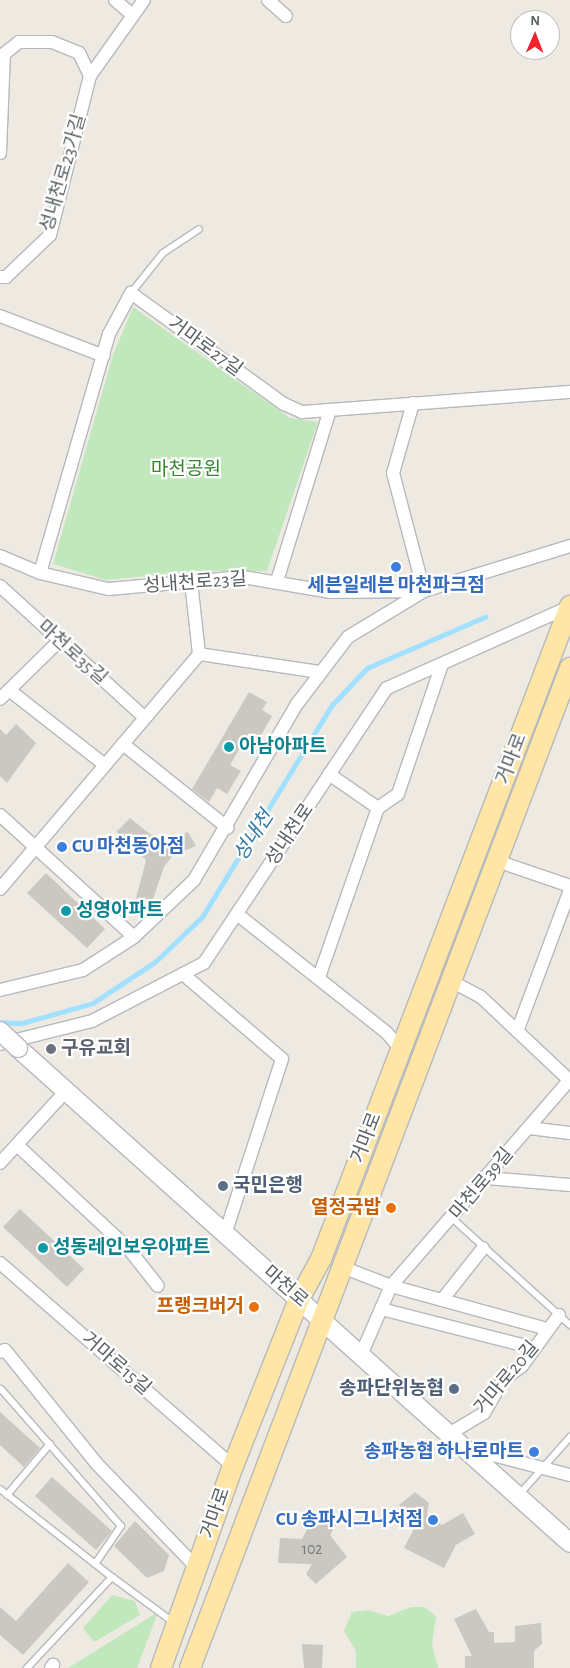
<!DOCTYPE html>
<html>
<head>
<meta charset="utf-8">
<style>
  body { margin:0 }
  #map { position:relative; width:570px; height:1668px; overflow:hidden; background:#eeeae2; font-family:"Alegreya Sans","Noto Sans KR",sans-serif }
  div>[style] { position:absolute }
  .green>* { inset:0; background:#c1e8bc }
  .stream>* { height:4.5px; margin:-2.25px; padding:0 2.25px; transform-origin:2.25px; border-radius:2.25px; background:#a1e1ff }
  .building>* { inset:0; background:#cbc7c1 }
  .roads { filter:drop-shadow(1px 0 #b5b9bd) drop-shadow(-1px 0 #b5b9bd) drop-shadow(0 1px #b5b9bd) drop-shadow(0 -1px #b5b9bd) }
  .lane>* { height:6px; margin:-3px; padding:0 3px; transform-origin:3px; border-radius:3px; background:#fff }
  .street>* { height:12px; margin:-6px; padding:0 6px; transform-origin:6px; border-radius:6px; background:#fff }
  .secondary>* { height:18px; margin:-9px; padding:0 9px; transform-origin:9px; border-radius:9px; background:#fff }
  .primary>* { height:20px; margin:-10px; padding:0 10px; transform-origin:10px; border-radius:10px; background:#ffe6a6 }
  .bridges { filter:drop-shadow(1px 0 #b5babf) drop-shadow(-1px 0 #b5babf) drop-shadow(0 1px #b5babf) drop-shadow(0 -1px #b5babf) }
  .secondary-bridge>* { height:18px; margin:-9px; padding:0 9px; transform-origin:9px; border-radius:9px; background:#fff }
  .dots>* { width:14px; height:14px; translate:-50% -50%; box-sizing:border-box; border:2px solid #fff; border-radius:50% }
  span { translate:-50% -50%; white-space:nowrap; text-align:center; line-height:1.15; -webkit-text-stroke:4.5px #fff; paint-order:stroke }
  .number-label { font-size:16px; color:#767a7b }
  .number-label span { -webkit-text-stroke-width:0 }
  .street-label { font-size:19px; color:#5a6064 }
  .park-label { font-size:19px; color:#35872e }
  .shop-label { font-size:19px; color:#366cbe; font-weight:700 }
  .left { translate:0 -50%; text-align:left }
  .right { translate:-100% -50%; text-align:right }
  .culture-label { font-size:19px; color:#0d838f; font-weight:700 }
  .worship-label { font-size:19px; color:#5b616d; font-weight:700 }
  .service-label { font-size:19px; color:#4e5e75; font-weight:700 }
  .food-label { font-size:19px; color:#c56008; font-weight:700 }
  .water-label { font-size:20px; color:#3379a6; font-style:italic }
  .north { position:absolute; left:510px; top:10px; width:50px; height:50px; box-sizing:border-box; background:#fff; border:1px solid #bdbfc1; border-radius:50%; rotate:1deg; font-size:14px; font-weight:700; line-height:20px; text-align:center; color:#5a6064 }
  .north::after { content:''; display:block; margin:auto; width:18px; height:22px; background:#f52029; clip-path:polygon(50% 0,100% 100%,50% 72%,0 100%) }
</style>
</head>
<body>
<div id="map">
  <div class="green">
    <div style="clip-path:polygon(133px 307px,290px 418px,318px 422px,267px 571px,200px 571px,106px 580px,53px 564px,113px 355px)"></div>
    <div style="clip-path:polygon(112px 1595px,135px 1601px,140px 1615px,94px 1642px,83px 1628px)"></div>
    <div style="clip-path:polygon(411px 1607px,424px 1607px,436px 1616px,432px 1644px,438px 1668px,356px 1668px,356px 1651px,344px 1631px,352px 1612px,368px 1610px,388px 1616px)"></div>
    <div style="clip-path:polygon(158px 1612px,137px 1668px,68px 1668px)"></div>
  </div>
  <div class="stream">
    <div style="left:0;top:1022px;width:22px;rotate:3deg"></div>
    <div style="left:22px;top:1023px;width:74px;rotate:-15.7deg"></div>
    <div style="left:93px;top:1003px;width:74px;rotate:-33.5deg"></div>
    <div style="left:155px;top:962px;width:65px;rotate:-43.8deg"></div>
    <div style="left:202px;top:917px;width:249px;rotate:-58.5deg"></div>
    <div style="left:332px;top:705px;width:51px;rotate:-46.6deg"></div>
    <div style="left:367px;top:668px;width:129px;rotate:-23.4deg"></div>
  </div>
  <div class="building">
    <div style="clip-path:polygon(249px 692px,267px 702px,262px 710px,272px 716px,259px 739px,249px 733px,230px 765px,241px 771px,227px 794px,217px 788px,209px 802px,192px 789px)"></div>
    <div style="clip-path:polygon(16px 724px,36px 743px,7px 783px,0 776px,0 729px,6px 735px)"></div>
    <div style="clip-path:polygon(130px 818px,160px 842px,188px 832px,196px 846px,173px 855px,164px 867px,152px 902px,136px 898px,146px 860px,116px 832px)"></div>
    <div style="clip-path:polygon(46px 873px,105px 929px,87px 948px,27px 893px)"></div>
    <div style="clip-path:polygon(20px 1209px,84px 1269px,67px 1287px,3px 1227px)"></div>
    <div style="clip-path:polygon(0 1412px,40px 1448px,24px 1467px,0 1445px)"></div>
    <div style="clip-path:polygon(52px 1477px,112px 1531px,96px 1550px,35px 1496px)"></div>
    <div style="clip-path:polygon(415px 1492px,429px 1503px,427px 1514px,436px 1521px,442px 1525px,463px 1513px,475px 1534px,456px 1545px,444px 1568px,404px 1548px,416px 1525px,399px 1505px)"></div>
    <div style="clip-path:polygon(324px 1512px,337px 1523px,330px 1535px,347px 1557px,316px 1584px,306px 1574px,312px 1564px,278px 1563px,280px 1538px,302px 1539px,316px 1513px,321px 1516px)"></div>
    <div style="clip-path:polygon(135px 1521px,169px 1555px,164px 1571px,147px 1578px,114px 1546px)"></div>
    <div style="clip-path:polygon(68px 1563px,89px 1582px,23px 1655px,0 1635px,0 1607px,16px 1621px)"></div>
    <div style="clip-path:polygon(476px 1609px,489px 1632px,494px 1632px,494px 1643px,515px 1642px,515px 1626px,541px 1623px,542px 1644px,534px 1651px,534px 1668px,465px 1668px,465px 1656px,472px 1656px,454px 1619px)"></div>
    <div style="clip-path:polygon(302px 1644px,323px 1645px,322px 1668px,304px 1668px)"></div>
  </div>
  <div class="roads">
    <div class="lane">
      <div style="left:131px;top:293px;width:51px;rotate:-51.3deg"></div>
      <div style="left:163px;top:253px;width:43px;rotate:-33.7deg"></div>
      <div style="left:453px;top:1219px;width:158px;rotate:42.2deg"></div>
      <div style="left:1px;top:1389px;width:182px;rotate:48.8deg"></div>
      <div style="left:121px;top:1526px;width:46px;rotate:124.4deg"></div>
      <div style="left:0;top:1489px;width:142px;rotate:38.2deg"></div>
      <div style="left:112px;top:1577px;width:125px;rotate:133deg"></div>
      <div style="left:7px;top:1495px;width:67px;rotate:-49.9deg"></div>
      <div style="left:518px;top:1496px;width:79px;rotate:-48.6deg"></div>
      <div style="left:112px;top:1577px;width:76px;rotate:36.4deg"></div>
    </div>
    <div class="street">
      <div style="left:115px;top:0;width:23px;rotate:41deg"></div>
      <div style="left:268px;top:0;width:24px;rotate:42deg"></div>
      <div style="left:0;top:153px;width:99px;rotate:-87.7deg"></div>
      <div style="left:4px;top:54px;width:19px;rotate:-39deg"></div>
      <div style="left:19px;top:42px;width:33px"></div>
      <div style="left:52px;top:42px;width:29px;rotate:22deg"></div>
      <div style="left:79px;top:53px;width:25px;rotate:64deg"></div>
      <div style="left:0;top:277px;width:6px"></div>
      <div style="left:6px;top:277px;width:61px;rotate:-43.7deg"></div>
      <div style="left:50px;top:235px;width:164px;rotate:-75.9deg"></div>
      <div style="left:90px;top:76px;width:93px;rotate:-54.6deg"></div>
      <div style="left:0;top:316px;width:111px;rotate:21deg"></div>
      <div style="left:413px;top:403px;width:73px;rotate:105.9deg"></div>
      <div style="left:393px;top:473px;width:122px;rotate:75.3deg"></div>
      <div style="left:0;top:556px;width:43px;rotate:23deg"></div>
      <div style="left:40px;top:573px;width:70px;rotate:13.2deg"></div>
      <div style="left:108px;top:589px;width:136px;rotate:-5.1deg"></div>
      <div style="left:243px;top:577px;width:89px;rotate:9.7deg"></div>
      <div style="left:331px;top:592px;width:87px;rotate:-0.7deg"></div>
      <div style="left:40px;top:573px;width:249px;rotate:-73.9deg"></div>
      <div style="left:109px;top:334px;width:47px;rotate:-61.8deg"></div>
      <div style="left:131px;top:293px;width:189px;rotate:36deg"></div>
      <div style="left:284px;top:404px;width:20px;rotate:24deg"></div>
      <div style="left:302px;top:412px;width:269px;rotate:-4.3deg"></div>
      <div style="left:277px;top:581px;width:179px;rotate:-72.8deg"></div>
      <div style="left:0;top:586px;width:196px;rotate:42.3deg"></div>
      <div style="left:199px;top:654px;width:121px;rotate:8.5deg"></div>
      <div style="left:9px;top:690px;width:122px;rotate:38deg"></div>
      <div style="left:0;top:699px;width:81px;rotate:-44.5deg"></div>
      <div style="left:123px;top:744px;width:134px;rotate:38.7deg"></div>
      <div style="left:329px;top:774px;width:60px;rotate:34.8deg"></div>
      <div style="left:0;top:815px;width:181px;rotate:42.3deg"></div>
      <div style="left:497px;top:861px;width:77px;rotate:18.9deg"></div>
      <div style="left:0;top:889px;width:308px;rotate:-49.7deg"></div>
      <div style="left:199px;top:654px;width:72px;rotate:-96.3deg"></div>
      <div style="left:237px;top:914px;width:190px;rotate:38.4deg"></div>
      <div style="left:386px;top:1032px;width:23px;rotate:49deg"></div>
      <div style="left:183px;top:974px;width:130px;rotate:40.6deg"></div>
      <div style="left:282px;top:1059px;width:184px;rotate:108deg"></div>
      <div style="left:319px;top:977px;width:179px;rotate:-70.8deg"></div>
      <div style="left:378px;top:808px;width:24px;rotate:-35deg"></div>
      <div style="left:398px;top:794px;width:137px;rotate:-71.3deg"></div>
      <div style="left:451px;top:981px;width:34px;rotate:28deg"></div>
      <div style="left:481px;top:997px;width:122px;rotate:43.3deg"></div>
      <div style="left:0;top:990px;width:85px;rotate:-13.5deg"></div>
      <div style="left:83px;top:970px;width:61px;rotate:-32.9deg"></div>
      <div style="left:134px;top:937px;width:83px;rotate:-43.5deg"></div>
      <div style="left:194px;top:880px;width:204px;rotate:-59.7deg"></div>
      <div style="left:297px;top:704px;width:84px;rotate:-52.7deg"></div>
      <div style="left:348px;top:637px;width:89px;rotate:-31.2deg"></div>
      <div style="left:424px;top:591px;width:153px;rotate:-17.1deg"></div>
      <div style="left:518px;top:1029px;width:148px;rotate:-69.5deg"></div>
      <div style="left:0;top:1044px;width:95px;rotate:-14deg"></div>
      <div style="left:92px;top:1021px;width:126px;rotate:-27.4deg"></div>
      <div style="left:204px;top:963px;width:330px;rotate:-56.4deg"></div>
      <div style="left:387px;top:688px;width:199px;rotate:-24deg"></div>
      <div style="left:529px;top:1128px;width:41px;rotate:7deg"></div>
      <div style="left:17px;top:1145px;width:151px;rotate:42.9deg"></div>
      <div style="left:128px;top:1248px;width:48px;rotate:51.7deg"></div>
      <div style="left:0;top:1163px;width:98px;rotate:-47.5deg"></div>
      <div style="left:487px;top:1178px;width:83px;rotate:4.8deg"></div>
      <div style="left:0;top:1263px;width:309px;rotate:41.1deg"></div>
      <div style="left:342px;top:1267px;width:53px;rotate:21.2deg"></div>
      <div style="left:391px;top:1286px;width:162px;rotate:15.4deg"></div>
      <div style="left:442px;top:1300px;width:66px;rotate:-51.7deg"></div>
      <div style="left:381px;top:1309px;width:158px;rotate:14.3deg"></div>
      <div style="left:0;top:1352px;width:5px;rotate:-22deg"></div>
      <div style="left:5px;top:1350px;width:146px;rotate:51.1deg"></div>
      <div style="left:97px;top:1464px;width:144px;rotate:46.1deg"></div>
      <div style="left:361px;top:1355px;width:75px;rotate:-66.5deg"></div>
      <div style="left:391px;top:1286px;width:274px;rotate:-49.1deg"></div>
      <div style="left:449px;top:1434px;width:41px;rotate:-31deg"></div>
      <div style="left:484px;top:1413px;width:39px;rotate:-60deg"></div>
      <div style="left:504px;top:1379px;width:22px;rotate:-36deg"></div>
      <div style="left:522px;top:1366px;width:63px;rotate:-54deg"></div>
      <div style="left:466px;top:1448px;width:107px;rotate:14.6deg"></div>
      <div style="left:51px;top:1668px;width:4px;rotate:-56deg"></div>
    </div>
    <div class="secondary">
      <div style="left:18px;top:1048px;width:741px;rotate:41.88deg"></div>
    </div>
    <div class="primary">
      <div style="left:161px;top:1668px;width:214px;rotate:-70.4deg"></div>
      <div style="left:233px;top:1466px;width:180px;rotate:-68.4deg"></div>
      <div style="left:299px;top:1299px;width:46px;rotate:-61.2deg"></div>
      <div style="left:321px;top:1259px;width:699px;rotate:-69.13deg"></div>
      <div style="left:190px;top:1668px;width:1070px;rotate:-69.19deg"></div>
    </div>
  </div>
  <div class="bridges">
    <div class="secondary-bridge">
      <div style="left:0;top:1031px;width:25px;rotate:43deg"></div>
    </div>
  </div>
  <div class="dots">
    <div style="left:396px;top:567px;background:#3f7fe0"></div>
    <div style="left:229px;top:747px;background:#0f9aa8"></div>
    <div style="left:62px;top:847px;background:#3f7fe0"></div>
    <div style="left:66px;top:911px;background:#0f9aa8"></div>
    <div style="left:51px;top:1049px;background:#6b7280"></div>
    <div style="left:223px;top:1186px;background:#5c6f8a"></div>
    <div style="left:391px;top:1208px;background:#e8710a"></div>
    <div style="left:43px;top:1248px;background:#0f9aa8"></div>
    <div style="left:254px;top:1307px;background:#e8710a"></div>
    <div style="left:454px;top:1389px;background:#5c6f8a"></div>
    <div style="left:534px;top:1452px;background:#3f7fe0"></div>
    <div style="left:433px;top:1520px;background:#3f7fe0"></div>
  </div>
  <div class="number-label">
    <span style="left:312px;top:1549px">102</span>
  </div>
  <div class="street-label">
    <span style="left:64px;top:173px;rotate:-74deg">성내천로23가길</span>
    <span style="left:205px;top:347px;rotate:36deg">거마로27길</span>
    <span style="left:195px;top:583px;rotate:-4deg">성내천로23길</span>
    <span style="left:72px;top:653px;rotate:42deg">마천로35길</span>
    <span style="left:512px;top:759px;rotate:-69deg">거마로</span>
    <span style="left:290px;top:835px;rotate:-56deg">성내천로</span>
    <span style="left:367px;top:1138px;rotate:-69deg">거마로</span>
    <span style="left:482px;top:1184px;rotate:-50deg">마천로39길</span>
    <span style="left:285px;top:1287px;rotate:41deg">마천로</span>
    <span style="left:116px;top:1364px;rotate:41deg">거마로15길</span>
    <span style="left:507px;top:1378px;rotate:-50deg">거마로20길</span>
    <span style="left:216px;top:1513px;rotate:-71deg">거마로</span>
  </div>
  <div class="park-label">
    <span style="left:186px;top:470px">마천공원</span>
  </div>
  <div class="shop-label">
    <span style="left:396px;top:586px">세븐일레븐 마천파크점</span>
    <span class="left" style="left:72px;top:847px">CU 마천동아점</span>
    <span class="right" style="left:524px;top:1452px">송파농협 하나로마트</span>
    <span class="right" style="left:423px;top:1520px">CU 송파시그니처점</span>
  </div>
  <div class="culture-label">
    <span class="left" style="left:239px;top:747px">아남아파트</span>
    <span class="left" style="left:76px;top:911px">성영아파트</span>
    <span class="left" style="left:53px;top:1248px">성동레인보우아파트</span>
  </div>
  <div class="worship-label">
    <span class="left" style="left:61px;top:1049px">구유교회</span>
  </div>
  <div class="service-label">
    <span class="left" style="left:233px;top:1186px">국민은행</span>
    <span class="right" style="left:444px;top:1389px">송파단위농협</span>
  </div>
  <div class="food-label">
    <span class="right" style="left:381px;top:1208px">열정국밥</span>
    <span class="right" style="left:244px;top:1307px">프랭크버거</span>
  </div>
  <div class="water-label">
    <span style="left:254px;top:836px;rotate:-57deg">성내천</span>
  </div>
  <div class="north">N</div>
</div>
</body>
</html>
